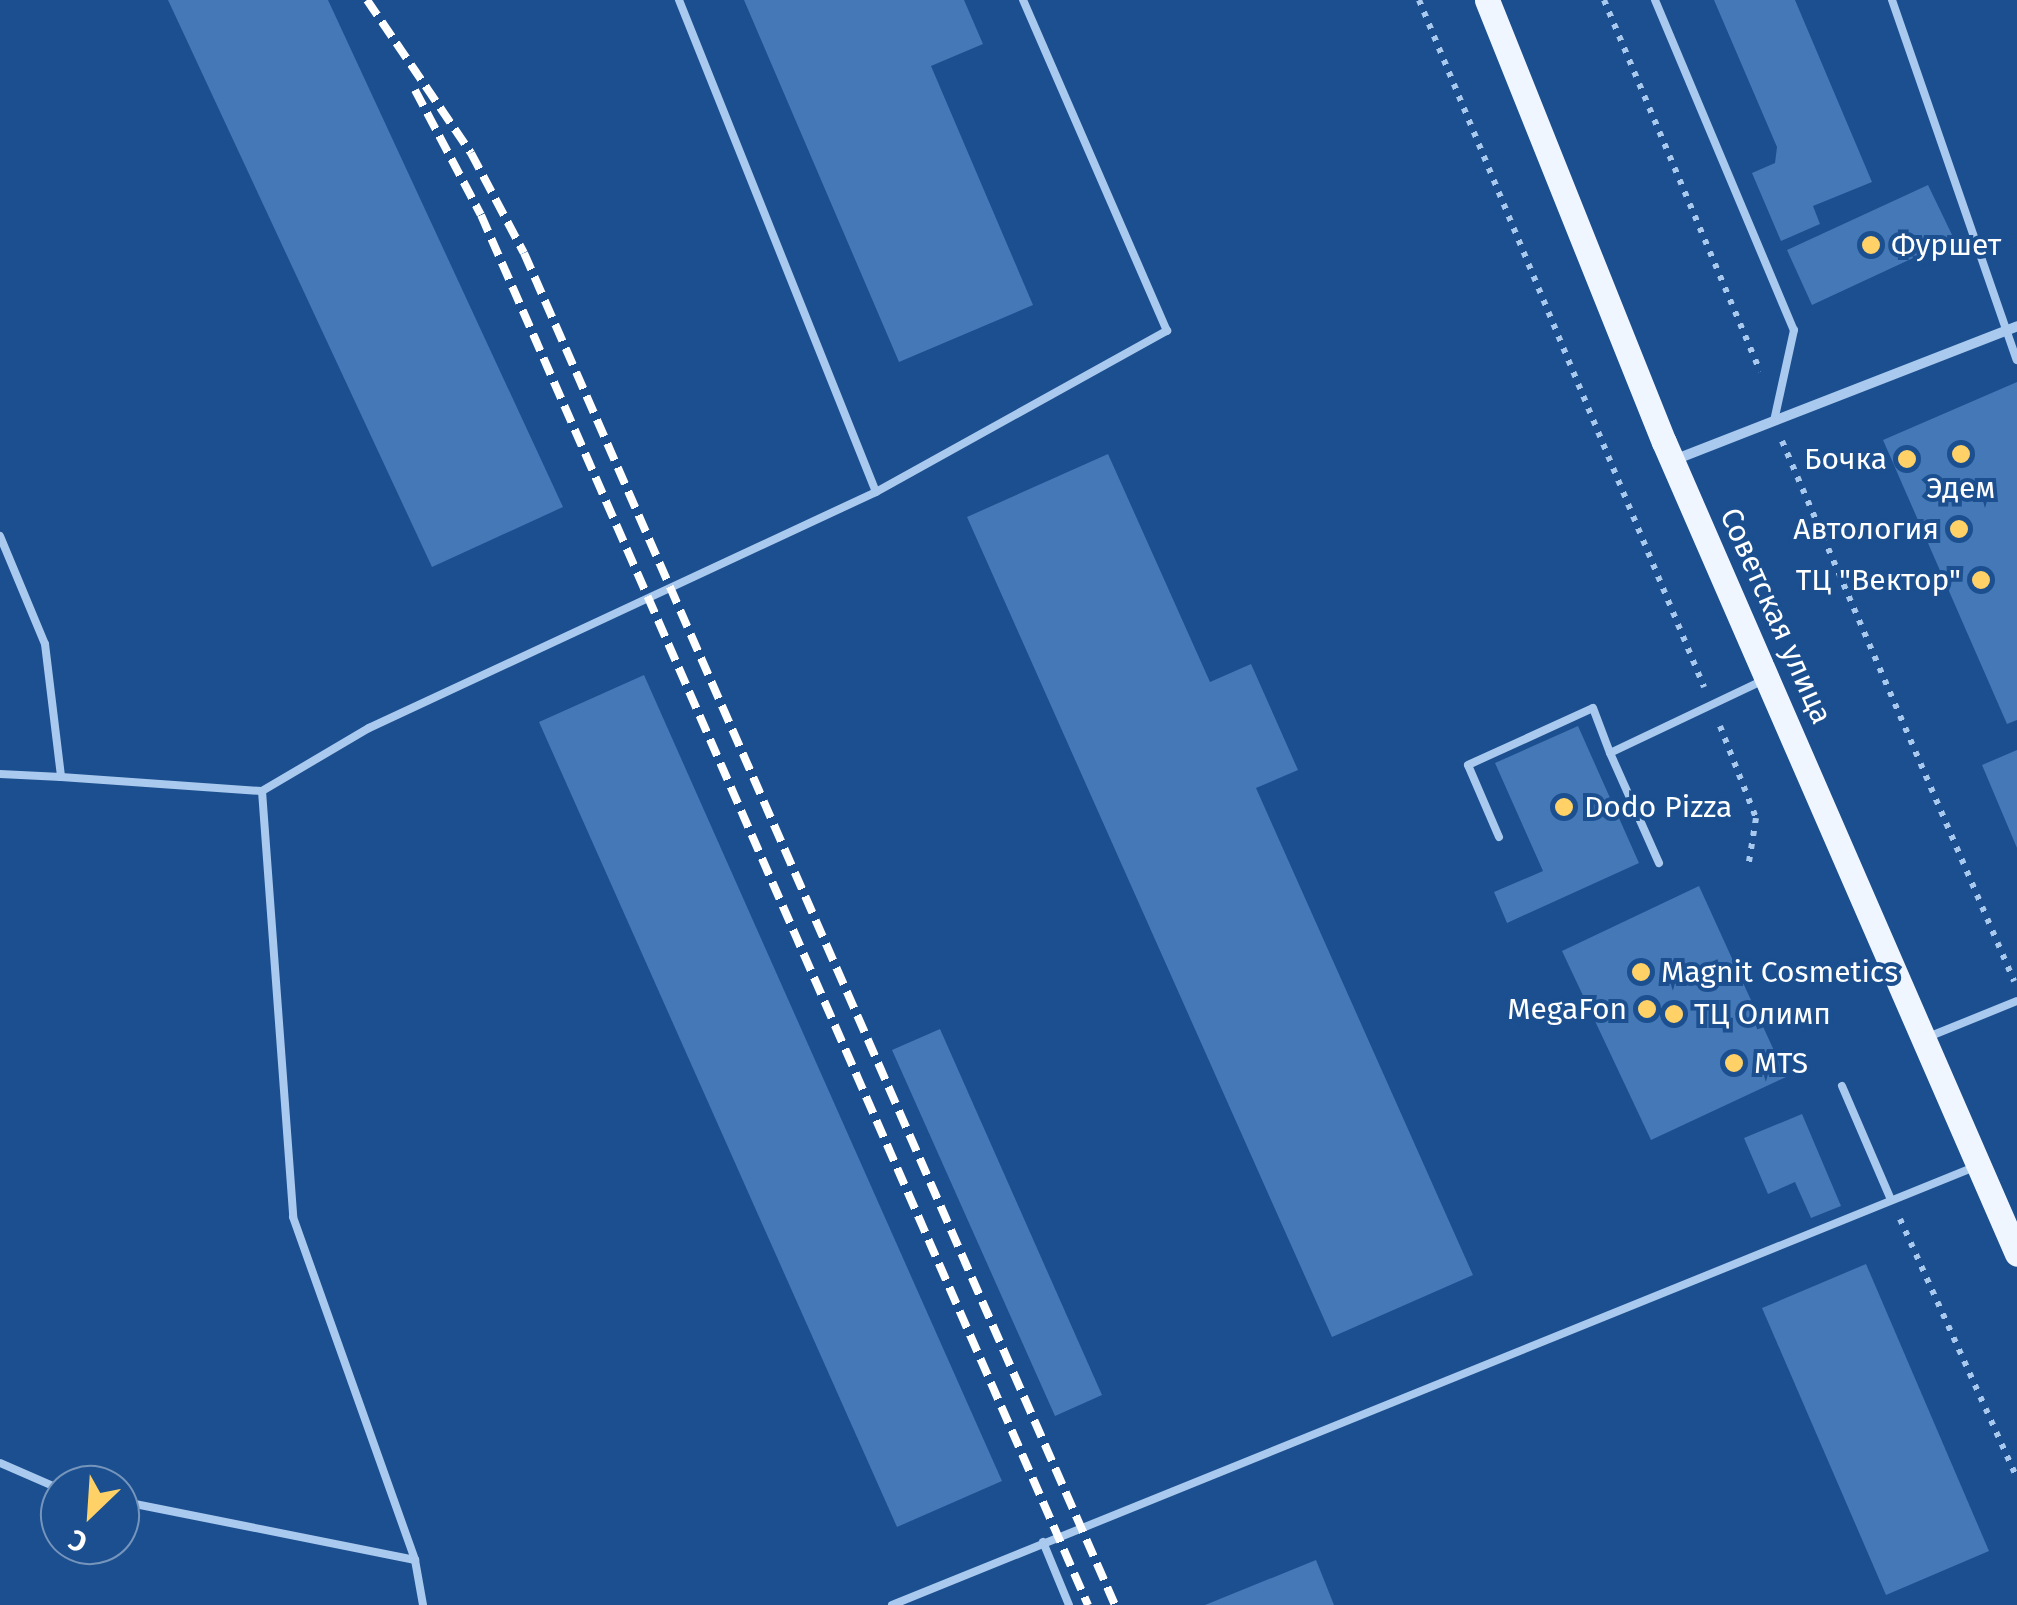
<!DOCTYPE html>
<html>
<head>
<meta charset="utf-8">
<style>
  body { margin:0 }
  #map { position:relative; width:2017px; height:1605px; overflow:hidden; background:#1b4f8f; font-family:"Fira Sans",sans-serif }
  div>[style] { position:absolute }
  .building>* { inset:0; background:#4478b7 }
  .path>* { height:6px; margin-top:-3px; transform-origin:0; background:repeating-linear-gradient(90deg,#a9c9ee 0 5px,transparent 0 13px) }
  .service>* { height:8px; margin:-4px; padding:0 4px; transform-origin:4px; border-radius:4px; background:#a9c9ee }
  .minor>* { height:10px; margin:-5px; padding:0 5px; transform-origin:5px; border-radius:5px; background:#a9c9ee }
  .primary>* { height:25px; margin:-12.5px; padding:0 12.5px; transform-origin:12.5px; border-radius:12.5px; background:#f0f6ff }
  .rail>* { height:8px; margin-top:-4px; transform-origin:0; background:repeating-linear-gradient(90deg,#fff 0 18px,transparent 0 26px) }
  .dots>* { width:28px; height:28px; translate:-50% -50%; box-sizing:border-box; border:5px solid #1b4f8f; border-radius:50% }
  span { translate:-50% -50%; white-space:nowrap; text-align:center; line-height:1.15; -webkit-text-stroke:8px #1b4f8f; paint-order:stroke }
  .poi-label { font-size:30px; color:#fff }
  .left { translate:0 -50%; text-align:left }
  .right { translate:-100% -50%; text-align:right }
  .street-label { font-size:30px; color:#fff }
  .north { position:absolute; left:40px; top:1465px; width:100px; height:100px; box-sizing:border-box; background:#1b4f8f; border:2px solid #7695bc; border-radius:50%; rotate:205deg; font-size:28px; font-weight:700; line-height:40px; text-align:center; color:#fff }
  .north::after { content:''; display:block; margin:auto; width:35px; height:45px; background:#ffd166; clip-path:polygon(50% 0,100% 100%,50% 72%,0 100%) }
</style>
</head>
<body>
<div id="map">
  <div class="building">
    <div style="clip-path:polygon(168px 0,328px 0,563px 507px,432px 567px)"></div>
    <div style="clip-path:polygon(744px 0,964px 0,983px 44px,931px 66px,1033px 305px,899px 362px)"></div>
    <div style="clip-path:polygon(1714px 0,1795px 0,1872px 182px,1813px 206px,1820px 224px,1781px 241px,1752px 173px,1775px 163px,1777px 147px)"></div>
    <div style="clip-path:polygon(1928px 185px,1954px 239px,1812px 305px,1787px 250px)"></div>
    <div style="clip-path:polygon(2017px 382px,2017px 720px,2007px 724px,1883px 440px)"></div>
    <div style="clip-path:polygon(1108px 454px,1210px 682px,1251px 664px,1298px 770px,1256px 788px,1473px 1275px,1332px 1337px,967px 517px)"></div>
    <div style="clip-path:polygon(644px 675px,1002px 1481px,897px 1527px,539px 722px)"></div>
    <div style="clip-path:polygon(1578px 726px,1639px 863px,1507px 923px,1494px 892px,1543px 871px,1495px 763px)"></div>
    <div style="clip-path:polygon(2017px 750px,2017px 848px,1982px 765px)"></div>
    <div style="clip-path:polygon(1699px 886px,1786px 1077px,1651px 1140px,1562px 951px)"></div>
    <div style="clip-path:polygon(940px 1029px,1102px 1395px,1055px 1416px,892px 1050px)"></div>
    <div style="clip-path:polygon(1802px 1114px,1841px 1206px,1811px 1218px,1795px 1182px,1768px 1194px,1744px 1138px)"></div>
    <div style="clip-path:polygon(1866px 1264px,1989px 1551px,1886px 1595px,1762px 1308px)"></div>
    <div style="clip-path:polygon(1316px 1560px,1334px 1605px,1205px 1605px)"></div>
  </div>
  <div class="path">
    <div style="left:1419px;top:0;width:744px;rotate:67.47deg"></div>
    <div style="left:1604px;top:0;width:403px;rotate:67.2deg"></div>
    <div style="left:1782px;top:441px;width:588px;rotate:66.75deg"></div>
    <div style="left:1720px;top:726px;width:99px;rotate:68.6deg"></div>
    <div style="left:1756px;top:818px;width:51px;rotate:99.1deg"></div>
    <div style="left:1900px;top:1219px;width:284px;rotate:65.7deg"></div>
  </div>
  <div class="service">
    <div style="left:679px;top:0;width:530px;rotate:68.18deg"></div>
    <div style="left:1655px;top:0;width:358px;rotate:67.2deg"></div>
    <div style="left:1794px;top:330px;width:93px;rotate:102.4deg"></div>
    <div style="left:1892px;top:0;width:381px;rotate:70.9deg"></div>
    <div style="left:0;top:536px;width:117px;rotate:67.4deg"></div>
    <div style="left:45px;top:644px;width:134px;rotate:83.1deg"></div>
    <div style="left:61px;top:777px;width:201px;rotate:4deg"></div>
    <div style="left:262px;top:791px;width:427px;rotate:85.8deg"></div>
    <div style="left:293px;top:1217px;width:364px;rotate:70.4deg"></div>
    <div style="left:415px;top:1560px;width:46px;rotate:79.9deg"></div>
    <div style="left:0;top:774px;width:61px;rotate:2.8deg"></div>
    <div style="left:262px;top:791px;width:124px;rotate:-30.5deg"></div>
    <div style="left:369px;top:728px;width:559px;rotate:-24.96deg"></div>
    <div style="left:876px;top:492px;width:333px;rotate:-29deg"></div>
    <div style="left:1167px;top:331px;width:361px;rotate:-113.5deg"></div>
    <div style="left:1499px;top:837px;width:78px;rotate:-113.3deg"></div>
    <div style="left:1468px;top:765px;width:137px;rotate:-24.5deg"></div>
    <div style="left:1593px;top:708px;width:48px;rotate:69.3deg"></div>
    <div style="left:1659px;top:863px;width:120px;rotate:-114deg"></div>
    <div style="left:1610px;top:753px;width:170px;rotate:-25.4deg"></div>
    <div style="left:1928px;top:1037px;width:96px;rotate:-22deg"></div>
    <div style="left:1842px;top:1086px;width:124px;rotate:66.7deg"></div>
    <div style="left:0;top:1463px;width:65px;rotate:23.4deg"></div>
    <div style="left:120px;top:1501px;width:301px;rotate:11.3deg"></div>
    <div style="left:1043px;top:1542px;width:68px;rotate:67.6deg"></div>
    <div style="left:892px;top:1605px;width:1165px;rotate:-22.03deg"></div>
  </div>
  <div class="minor">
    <div style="left:1674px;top:460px;width:368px;rotate:-21.3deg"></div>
  </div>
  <div class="primary">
    <div style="left:1487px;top:0;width:476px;rotate:68.2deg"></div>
    <div style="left:1664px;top:442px;width:885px;rotate:66.5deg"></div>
  </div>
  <div class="rail">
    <div style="left:367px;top:0;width:185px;rotate:55.8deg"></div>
    <div style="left:471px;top:153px;width:113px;rotate:62.1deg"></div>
    <div style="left:524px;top:253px;width:1476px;rotate:66.39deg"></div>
    <div style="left:415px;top:90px;width:141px;rotate:62.2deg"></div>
    <div style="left:481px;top:215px;width:1517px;rotate:66.41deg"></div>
  </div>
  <div class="dots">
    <div style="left:1871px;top:245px;background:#ffd166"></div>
    <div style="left:1961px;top:454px;background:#ffd166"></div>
    <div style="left:1907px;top:459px;background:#ffd166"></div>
    <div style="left:1959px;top:529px;background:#ffd166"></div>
    <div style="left:1981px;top:580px;background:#ffd166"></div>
    <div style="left:1564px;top:807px;background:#ffd166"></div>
    <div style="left:1641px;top:972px;background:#ffd166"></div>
    <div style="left:1647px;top:1009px;background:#ffd166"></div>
    <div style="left:1674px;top:1014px;background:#ffd166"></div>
    <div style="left:1734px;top:1063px;background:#ffd166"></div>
  </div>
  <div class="poi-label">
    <span class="left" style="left:1891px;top:245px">Фуршет</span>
    <span class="right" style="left:1887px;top:459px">Бочка</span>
    <span style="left:1961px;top:488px">Эдем</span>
    <span class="right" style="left:1939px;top:529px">Автология</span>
    <span class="right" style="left:1961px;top:580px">ТЦ "Вектор"</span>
    <span class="left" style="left:1584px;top:807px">Dodo Pizza</span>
    <span class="left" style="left:1661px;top:972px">Magnit Cosmetics</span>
    <span class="right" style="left:1627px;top:1009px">MegaFon</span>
    <span class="left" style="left:1694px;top:1014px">ТЦ Олимп</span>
    <span class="left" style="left:1754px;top:1063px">MTS</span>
  </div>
  <div class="street-label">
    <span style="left:1776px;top:616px;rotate:66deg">Советская улица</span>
  </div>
  <div class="north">С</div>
</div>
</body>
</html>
